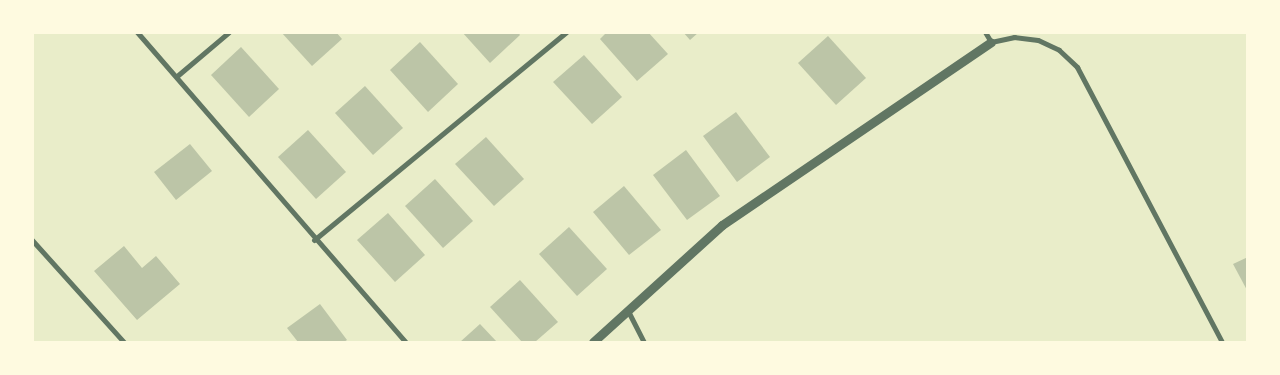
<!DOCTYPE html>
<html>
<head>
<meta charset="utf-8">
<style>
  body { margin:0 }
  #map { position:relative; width:1280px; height:375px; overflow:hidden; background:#e9edc9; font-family:Inter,sans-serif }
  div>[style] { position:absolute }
  .building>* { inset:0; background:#bcc5a7 }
  .minor>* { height:5px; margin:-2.5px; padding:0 2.5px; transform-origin:2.5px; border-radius:2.5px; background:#617663 }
  .tertiary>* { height:9px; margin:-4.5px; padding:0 4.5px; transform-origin:4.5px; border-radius:4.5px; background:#617663 }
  span { translate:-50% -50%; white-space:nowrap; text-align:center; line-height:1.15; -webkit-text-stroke:5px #fefae0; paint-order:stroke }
  .frame { position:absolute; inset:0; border:34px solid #fefae0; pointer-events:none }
</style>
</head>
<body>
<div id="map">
  <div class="building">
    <div style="clip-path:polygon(281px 32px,336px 32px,342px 39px,312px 66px)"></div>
    <div style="clip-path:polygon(462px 32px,518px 32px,520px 35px,490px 63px)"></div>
    <div style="clip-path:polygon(607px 32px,648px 32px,668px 54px,637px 81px,600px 39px)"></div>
    <div style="clip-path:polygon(683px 32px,699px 32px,690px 40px)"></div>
    <div style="clip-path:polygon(828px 36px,866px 78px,836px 105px,798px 63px)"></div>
    <div style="clip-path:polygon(420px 42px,458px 84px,428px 112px,390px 70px)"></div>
    <div style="clip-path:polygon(241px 47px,279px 89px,249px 117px,211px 75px)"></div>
    <div style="clip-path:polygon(584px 55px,622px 97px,592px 124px,553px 82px)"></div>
    <div style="clip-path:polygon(365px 86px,403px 128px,373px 155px,335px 113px)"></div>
    <div style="clip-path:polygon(736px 112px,770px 157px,737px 182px,703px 136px)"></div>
    <div style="clip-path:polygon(308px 130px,346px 172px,316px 199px,278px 157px)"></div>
    <div style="clip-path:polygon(486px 137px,524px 179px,494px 206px,455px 164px)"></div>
    <div style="clip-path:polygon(190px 144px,212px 171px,176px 200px,154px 172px)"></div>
    <div style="clip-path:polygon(686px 150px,720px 196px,687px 220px,653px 175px)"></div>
    <div style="clip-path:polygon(435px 179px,473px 221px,443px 248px,405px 206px)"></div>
    <div style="clip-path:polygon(624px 186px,661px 230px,629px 255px,593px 212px)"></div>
    <div style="clip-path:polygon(388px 213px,425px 255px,395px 282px,357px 240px)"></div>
    <div style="clip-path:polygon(569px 227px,607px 269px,577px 296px,539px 254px)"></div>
    <div style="clip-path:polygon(124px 246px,142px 268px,156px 256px,180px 284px,137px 320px,94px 271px)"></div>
    <div style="clip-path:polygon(1248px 257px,1248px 292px,1233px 264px)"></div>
    <div style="clip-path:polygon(520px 280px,558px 322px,535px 342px,522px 342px,490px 307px)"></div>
    <div style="clip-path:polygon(320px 304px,347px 340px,344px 342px,298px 342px,287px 328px)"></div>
    <div style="clip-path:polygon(480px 324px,497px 342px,460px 342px)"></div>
  </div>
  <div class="minor">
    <div style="left:137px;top:32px;width:410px;rotate:49.1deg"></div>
    <div style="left:985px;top:32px;width:12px;rotate:59deg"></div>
    <div style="left:991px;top:42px;width:24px;rotate:-12deg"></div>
    <div style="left:1014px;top:37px;width:24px;rotate:7deg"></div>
    <div style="left:1038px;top:40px;width:23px;rotate:25deg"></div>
    <div style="left:1059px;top:50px;width:25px;rotate:43deg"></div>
    <div style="left:1077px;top:67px;width:311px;rotate:62.2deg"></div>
    <div style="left:177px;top:76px;width:68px;rotate:-40.2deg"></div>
    <div style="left:32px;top:240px;width:137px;rotate:48deg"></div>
    <div style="left:314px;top:240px;width:327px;rotate:-39.5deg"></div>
    <div style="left:628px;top:311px;width:35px;rotate:63deg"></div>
  </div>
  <div class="tertiary">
    <div style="left:593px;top:342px;width:174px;rotate:-42.2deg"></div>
    <div style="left:722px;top:225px;width:325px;rotate:-34.2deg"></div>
  </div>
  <div class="frame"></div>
</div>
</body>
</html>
